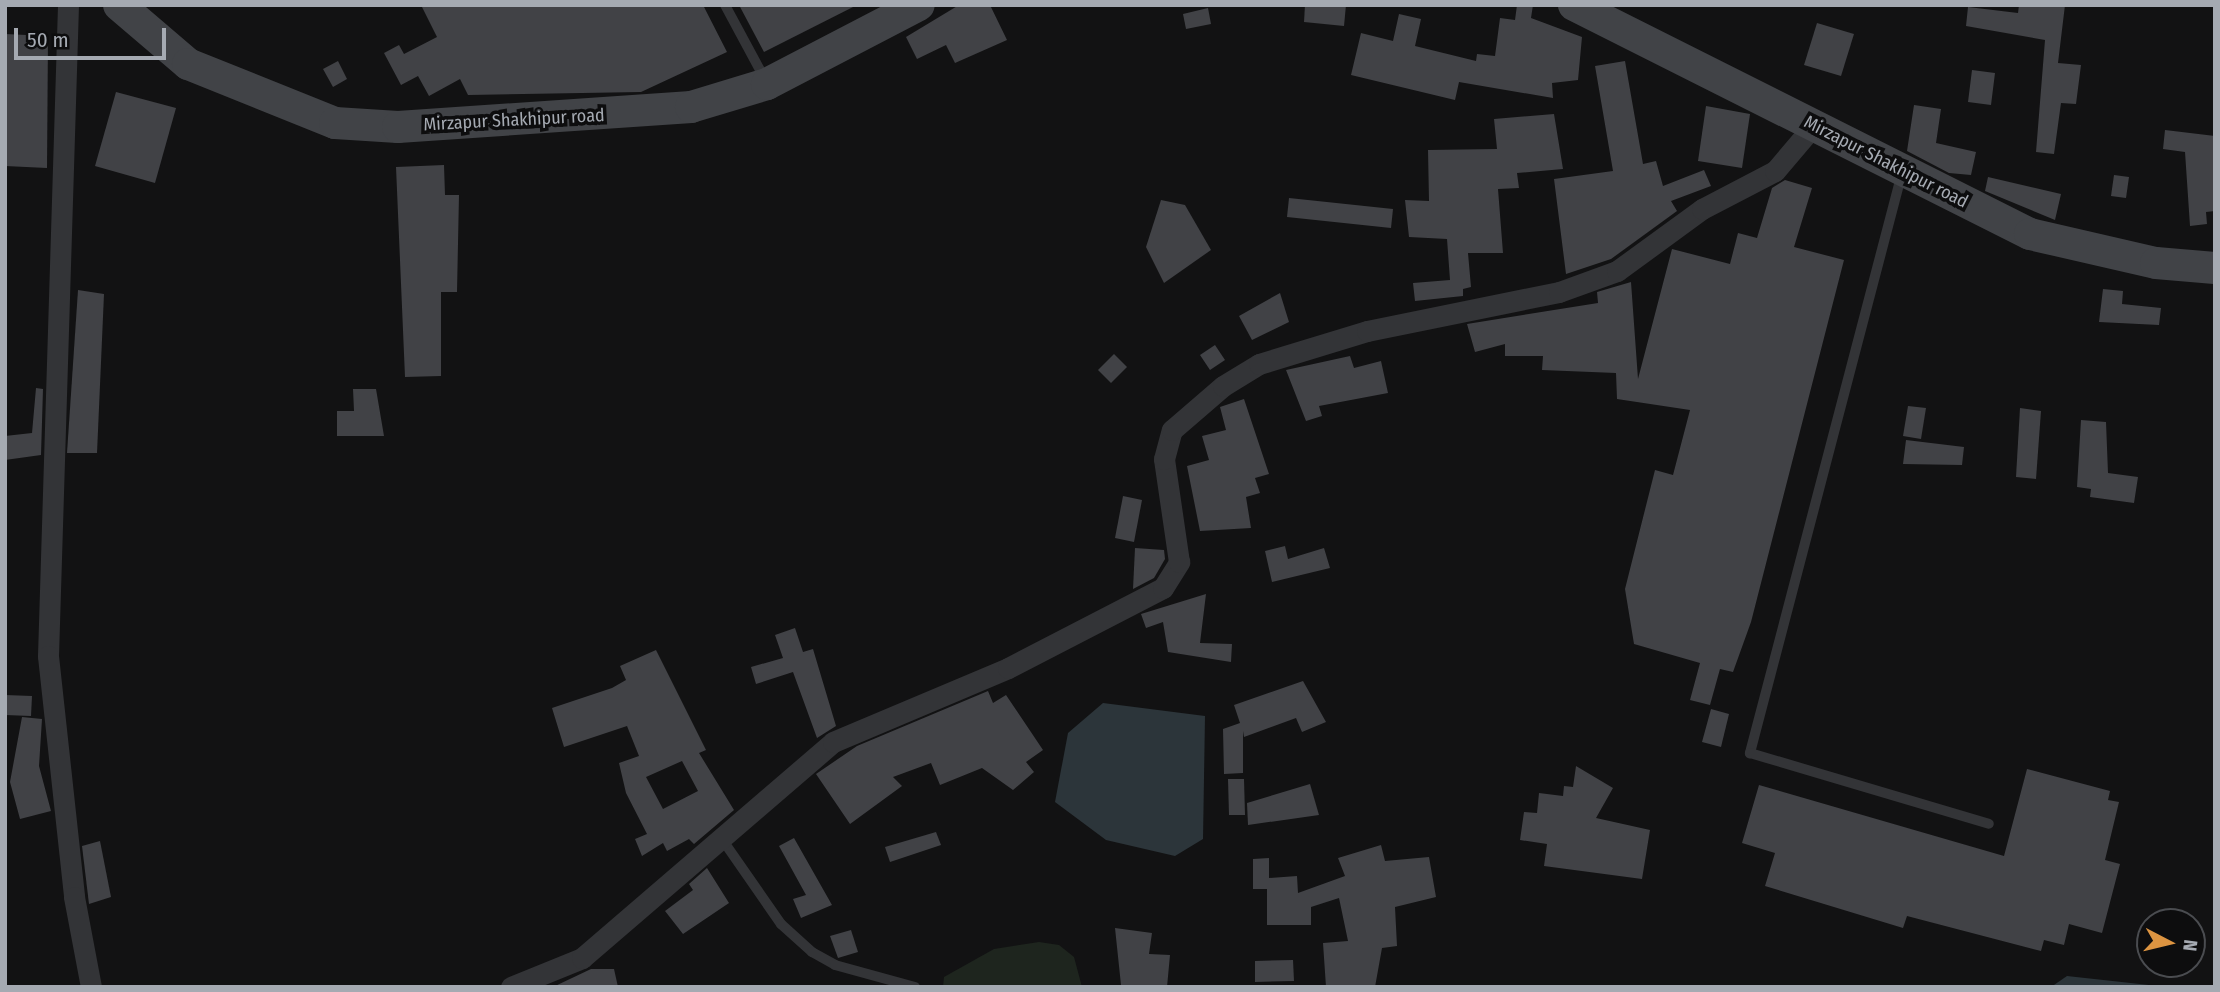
<!DOCTYPE html>
<html>
<head>
<meta charset="utf-8">
<style>
  body { margin:0 }
  #map { position:relative; width:2220px; height:992px; overflow:hidden; background:#121213; font-family:"Fira Sans Condensed",sans-serif }
  div>[style] { position:absolute }
  .green>* { inset:0; background:#1e251e }
  .water>* { inset:0; background:#2c353a }
  .building>* { inset:0; background:#414246 }
  .service>* { height:10px; margin:-5px; padding:0 5px; transform-origin:5px; border-radius:5px; background:#333437 }
  .minor>* { height:21px; margin:-10.5px; padding:0 10.5px; transform-origin:10.5px; border-radius:10.5px; background:#333437 }
  .secondary>* { height:32px; margin:-16px; padding:0 16px; transform-origin:16px; border-radius:16px; background:#414347 }
  span { translate:-50% -50%; white-space:nowrap; text-align:center; line-height:1.15; -webkit-text-stroke:7px #0d0d0e; paint-order:stroke }
  .street-label { font-size:18px; color:#a5aab2 }
  .frame { position:absolute; inset:0; border:7px solid #a5aab2; pointer-events:none }
  .north { position:absolute; left:2136px; top:908px; width:70px; height:70px; box-sizing:border-box; background:#0d0d0e; border:2px solid #4a4c50; border-radius:50%; rotate:97deg; font-size:19px; font-weight:700; line-height:28px; text-align:center; color:#a5aab2 }
  .north::after { content:''; display:block; margin:auto; width:24px; height:32px; background:#dc9441; clip-path:polygon(50% 0,100% 100%,50% 72%,0 100%) }
  .scale { position:absolute; left:14px; top:28px; width:152px; height:32px; box-sizing:border-box; border:4px solid #a5aab2; border-top:0; padding-left:9px; font-size:21px; line-height:24px; white-space:nowrap; color:#a5aab2; -webkit-text-stroke:5px #0d0d0e; paint-order:stroke }
</style>
</head>
<body>
<div id="map">
  <div class="green">
    <div style="clip-path:polygon(1039px 942px,1059px 945px,1074px 957px,1082px 987px,943px 987px,944px 977px,994px 949px)"></div>
  </div>
  <div class="water">
    <div style="clip-path:polygon(1103px 703px,1205px 716px,1203px 839px,1175px 856px,1106px 840px,1055px 802px,1068px 733px)"></div>
    <div style="clip-path:polygon(2067px 976px,2167px 987px,2051px 987px)"></div>
  </div>
  <div class="building">
    <div style="clip-path:polygon(421px 5px,703px 5px,727px 52px,641px 92px,468px 95px,460px 79px,429px 96px,418px 76px,401px 85px,384px 53px,399px 45px,404px 54px,437px 37px)"></div>
    <div style="clip-path:polygon(739px 5px,857px 5px,764px 52px)"></div>
    <div style="clip-path:polygon(959px 5px,990px 5px,1007px 40px,955px 63px,946px 45px,917px 59px,906px 37px)"></div>
    <div style="clip-path:polygon(1305px 5px,1346px 5px,1344px 26px,1304px 22px)"></div>
    <div style="clip-path:polygon(1517px 5px,1533px 5px,1531px 18px,1582px 37px,1578px 80px,1552px 83px,1553px 98px,1459px 82px,1455px 100px,1351px 75px,1361px 33px,1393px 41px,1399px 14px,1421px 19px,1415px 46px,1476px 61px,1477px 54px,1495px 56px,1500px 18px,1515px 20px)"></div>
    <div style="clip-path:polygon(2019px 5px,2065px 5px,2058px 63px,2081px 65px,2076px 104px,2061px 103px,2054px 154px,2036px 152px,2045px 40px,1966px 26px,1968px 7px,2018px 13px)"></div>
    <div style="clip-path:polygon(1208px 8px,1211px 24px,1186px 29px,1183px 14px)"></div>
    <div style="clip-path:polygon(1817px 23px,1854px 34px,1841px 76px,1804px 65px)"></div>
    <div style="clip-path:polygon(5px 34px,48px 36px,47px 168px,5px 166px)"></div>
    <div style="clip-path:polygon(338px 61px,347px 79px,333px 87px,323px 69px)"></div>
    <div style="clip-path:polygon(1625px 61px,1643px 164px,1656px 161px,1663px 186px,1704px 170px,1711px 186px,1671px 201px,1677px 211px,1611px 259px,1566px 274px,1554px 179px,1613px 171px,1595px 66px)"></div>
    <div style="clip-path:polygon(1972px 70px,1995px 73px,1991px 105px,1968px 102px)"></div>
    <div style="clip-path:polygon(116px 92px,176px 108px,155px 183px,95px 166px)"></div>
    <div style="clip-path:polygon(1914px 105px,1941px 109px,1936px 143px,1976px 152px,1971px 175px,1949px 173px,1907px 151px)"></div>
    <div style="clip-path:polygon(1706px 106px,1750px 114px,1742px 168px,1698px 161px)"></div>
    <div style="clip-path:polygon(1554px 114px,1563px 169px,1517px 173px,1519px 188px,1498px 189px,1503px 253px,1468px 253px,1471px 287px,1463px 289px,1463px 296px,1415px 301px,1413px 283px,1450px 280px,1447px 239px,1409px 237px,1405px 200px,1429px 201px,1428px 150px,1497px 149px,1494px 119px)"></div>
    <div style="clip-path:polygon(2165px 130px,2215px 136px,2215px 211px,2206px 212px,2207px 224px,2190px 226px,2185px 152px,2163px 149px)"></div>
    <div style="clip-path:polygon(444px 165px,445px 195px,459px 195px,457px 292px,441px 292px,441px 376px,405px 377px,396px 167px)"></div>
    <div style="clip-path:polygon(2114px 175px,2129px 177px,2126px 198px,2111px 196px)"></div>
    <div style="clip-path:polygon(1988px 177px,2061px 194px,2055px 220px,1985px 191px)"></div>
    <div style="clip-path:polygon(1785px 180px,1812px 188px,1794px 247px,1844px 260px,1751px 622px,1733px 672px,1720px 669px,1710px 705px,1690px 700px,1700px 663px,1634px 644px,1625px 589px,1655px 470px,1673px 475px,1690px 410px,1617px 399px,1616px 373px,1542px 370px,1543px 356px,1505px 356px,1505px 344px,1475px 352px,1467px 324px,1598px 303px,1597px 292px,1631px 282px,1638px 379px,1672px 249px,1730px 264px,1738px 233px,1757px 238px,1772px 188px)"></div>
    <div style="clip-path:polygon(1289px 198px,1393px 209px,1391px 228px,1287px 217px)"></div>
    <div style="clip-path:polygon(1161px 200px,1185px 205px,1211px 250px,1164px 283px,1146px 247px)"></div>
    <div style="clip-path:polygon(2103px 289px,2123px 291px,2122px 304px,2161px 308px,2159px 325px,2099px 322px)"></div>
    <div style="clip-path:polygon(78px 290px,104px 294px,97px 453px,67px 453px)"></div>
    <div style="clip-path:polygon(1280px 293px,1289px 322px,1252px 340px,1239px 316px)"></div>
    <div style="clip-path:polygon(1215px 345px,1225px 360px,1210px 370px,1200px 355px)"></div>
    <div style="clip-path:polygon(1114px 354px,1127px 367px,1111px 383px,1098px 370px)"></div>
    <div style="clip-path:polygon(1350px 356px,1354px 368px,1381px 361px,1388px 393px,1319px 406px,1322px 416px,1306px 421px,1286px 370px)"></div>
    <div style="clip-path:polygon(36px 388px,43px 389px,41px 455px,5px 460px,5px 436px,32px 433px)"></div>
    <div style="clip-path:polygon(353px 389px,376px 389px,384px 436px,337px 436px,337px 411px,354px 411px)"></div>
    <div style="clip-path:polygon(1244px 399px,1269px 474px,1255px 478px,1260px 493px,1246px 497px,1251px 528px,1200px 531px,1187px 466px,1209px 460px,1202px 436px,1226px 430px,1220px 407px)"></div>
    <div style="clip-path:polygon(1908px 406px,1926px 408px,1921px 439px,1903px 436px)"></div>
    <div style="clip-path:polygon(2020px 408px,2041px 411px,2036px 479px,2016px 477px)"></div>
    <div style="clip-path:polygon(2081px 420px,2106px 422px,2108px 473px,2138px 477px,2134px 503px,2090px 497px,2091px 489px,2077px 487px)"></div>
    <div style="clip-path:polygon(1906px 440px,1964px 447px,1962px 465px,1903px 464px)"></div>
    <div style="clip-path:polygon(1123px 496px,1142px 500px,1134px 542px,1115px 538px)"></div>
    <div style="clip-path:polygon(1285px 546px,1288px 559px,1324px 548px,1330px 568px,1272px 582px,1265px 551px)"></div>
    <div style="clip-path:polygon(1135px 548px,1164px 550px,1165px 559px,1154px 578px,1133px 589px)"></div>
    <div style="clip-path:polygon(1206px 594px,1200px 643px,1232px 644px,1231px 662px,1168px 652px,1163px 622px,1146px 628px,1141px 614px)"></div>
    <div style="clip-path:polygon(795px 628px,803px 652px,813px 649px,836px 726px,817px 738px,793px 672px,756px 684px,751px 667px,783px 658px,775px 635px)"></div>
    <div style="clip-path:polygon(evenodd,656px 650px,706px 750px,699px 753px,734px 810px,694px 844px,689px 839px,667px 851px,663px 843px,642px 856px,635px 839px,647px 834px,626px 793px,619px 763px,639px 756px,627px 726px,564px 747px,552px 708px,612px 688px,626px 680px,620px 666px,656px 650px,682px 761px,698px 791px,663px 809px,646px 777px,682px 761px)"></div>
    <div style="clip-path:polygon(1303px 681px,1326px 722px,1302px 732px,1296px 718px,1244px 737px,1243px 731px,1243px 773px,1224px 774px,1223px 729px,1240px 723px,1234px 705px)"></div>
    <div style="clip-path:polygon(988px 691px,993px 703px,1006px 695px,1043px 750px,1026px 762px,1034px 772px,1013px 790px,982px 768px,940px 785px,931px 763px,893px 777px,902px 786px,850px 824px,816px 774px,857px 746px)"></div>
    <div style="clip-path:polygon(5px 695px,32px 696px,31px 716px,5px 715px)"></div>
    <div style="clip-path:polygon(1711px 709px,1729px 714px,1721px 747px,1702px 742px)"></div>
    <div style="clip-path:polygon(22px 717px,42px 719px,39px 766px,51px 811px,20px 819px,10px 782px)"></div>
    <div style="clip-path:polygon(1576px 766px,1613px 788px,1596px 818px,1650px 830px,1642px 879px,1544px 866px,1547px 844px,1520px 840px,1524px 812px,1537px 813px,1539px 793px,1563px 796px,1564px 786px,1573px 787px)"></div>
    <div style="clip-path:polygon(2027px 769px,2110px 791px,2108px 800px,2119px 802px,2105px 860px,2120px 864px,2102px 933px,2069px 924px,2064px 945px,2044px 940px,2041px 951px,1907px 916px,1903px 928px,1765px 886px,1775px 853px,1742px 843px,1759px 785px,2004px 856px)"></div>
    <div style="clip-path:polygon(1228px 779px,1244px 779px,1245px 815px,1229px 815px)"></div>
    <div style="clip-path:polygon(1310px 784px,1319px 815px,1248px 825px,1247px 803px)"></div>
    <div style="clip-path:polygon(936px 832px,941px 845px,890px 862px,885px 847px)"></div>
    <div style="clip-path:polygon(794px 838px,832px 905px,801px 918px,793px 899px,806px 895px,779px 846px)"></div>
    <div style="clip-path:polygon(100px 841px,111px 897px,89px 904px,82px 846px)"></div>
    <div style="clip-path:polygon(1381px 845px,1385px 861px,1429px 857px,1436px 897px,1395px 907px,1397px 946px,1382px 948px,1375px 987px,1326px 987px,1323px 943px,1348px 941px,1339px 898px,1311px 907px,1311px 925px,1267px 925px,1267px 889px,1253px 889px,1253px 859px,1269px 858px,1269px 878px,1297px 876px,1298px 893px,1345px 876px,1338px 858px)"></div>
    <div style="clip-path:polygon(707px 868px,729px 903px,683px 934px,665px 911px,693px 890px,689px 884px)"></div>
    <div style="clip-path:polygon(1115px 928px,1152px 933px,1149px 954px,1170px 955px,1167px 987px,1121px 985px)"></div>
    <div style="clip-path:polygon(851px 930px,858px 952px,838px 958px,830px 936px)"></div>
    <div style="clip-path:polygon(1293px 960px,1294px 981px,1255px 982px,1255px 961px)"></div>
    <div style="clip-path:polygon(591px 969px,614px 969px,618px 987px,553px 987px)"></div>
  </div>
  <div class="service">
    <div style="left:725px;top:5px;width:86px;rotate:61.7deg"></div>
    <div style="left:1902px;top:173px;width:600px;rotate:104.69deg"></div>
    <div style="left:1750px;top:753px;width:249px;rotate:16.5deg"></div>
    <div style="left:724px;top:842px;width:100px;rotate:55.2deg"></div>
    <div style="left:781px;top:924px;width:42px;rotate:42.1deg"></div>
    <div style="left:812px;top:952px;width:26px;rotate:29deg"></div>
    <div style="left:835px;top:965px;width:83px;rotate:15.4deg"></div>
  </div>
  <div class="minor">
    <div style="left:68px;top:5px;width:651px;rotate:91.76deg"></div>
    <div style="left:48px;top:656px;width:242px;rotate:83.8deg"></div>
    <div style="left:74px;top:897px;width:92px;rotate:79.3deg"></div>
    <div style="left:511px;top:987px;width:77px;rotate:-22.2deg"></div>
    <div style="left:582px;top:958px;width:331px;rotate:-40.7deg"></div>
    <div style="left:833px;top:742px;width:190px;rotate:-22.9deg"></div>
    <div style="left:1008px;top:668px;width:174px;rotate:-27.3deg"></div>
    <div style="left:1163px;top:588px;width:31px;rotate:-58deg"></div>
    <div style="left:1179px;top:562px;width:104px;rotate:-98.3deg"></div>
    <div style="left:1164px;top:459px;width:30px;rotate:-75deg"></div>
    <div style="left:1172px;top:430px;width:67px;rotate:-40.8deg"></div>
    <div style="left:1223px;top:386px;width:42px;rotate:-31.4deg"></div>
    <div style="left:1259px;top:364px;width:113px;rotate:-17deg"></div>
    <div style="left:1367px;top:331px;width:196px;rotate:-11.5deg"></div>
    <div style="left:1559px;top:292px;width:62px;rotate:-19.9deg"></div>
    <div style="left:1617px;top:271px;width:105px;rotate:-36.1deg"></div>
    <div style="left:1702px;top:209px;width:82px;rotate:-27.5deg"></div>
    <div style="left:1775px;top:171px;width:60px;rotate:-49.7deg"></div>
  </div>
  <div class="secondary">
    <div style="left:119px;top:5px;width:91px;rotate:40.5deg"></div>
    <div style="left:188px;top:64px;width:158px;rotate:21.9deg"></div>
    <div style="left:335px;top:123px;width:63px;rotate:3.6deg"></div>
    <div style="left:398px;top:127px;width:294px;rotate:-3.9deg"></div>
    <div style="left:691px;top:107px;width:79px;rotate:-16.8deg"></div>
    <div style="left:767px;top:84px;width:171px;rotate:-27.5deg"></div>
    <div style="left:1574px;top:5px;width:510px;rotate:26.67deg"></div>
    <div style="left:2030px;top:234px;width:129px;rotate:13deg"></div>
    <div style="left:2156px;top:263px;width:59px;rotate:4.8deg"></div>
  </div>
  <div class="street-label">
    <span style="left:514px;top:120px;rotate:-3deg">Mirzapur Shakhipur road</span>
    <span style="left:1886px;top:162px;rotate:27deg">Mirzapur Shakhipur road</span>
  </div>
  <div class="frame"></div>
  <div class="north">N</div>
  <div class="scale">50 m</div>
</div>
</body>
</html>
